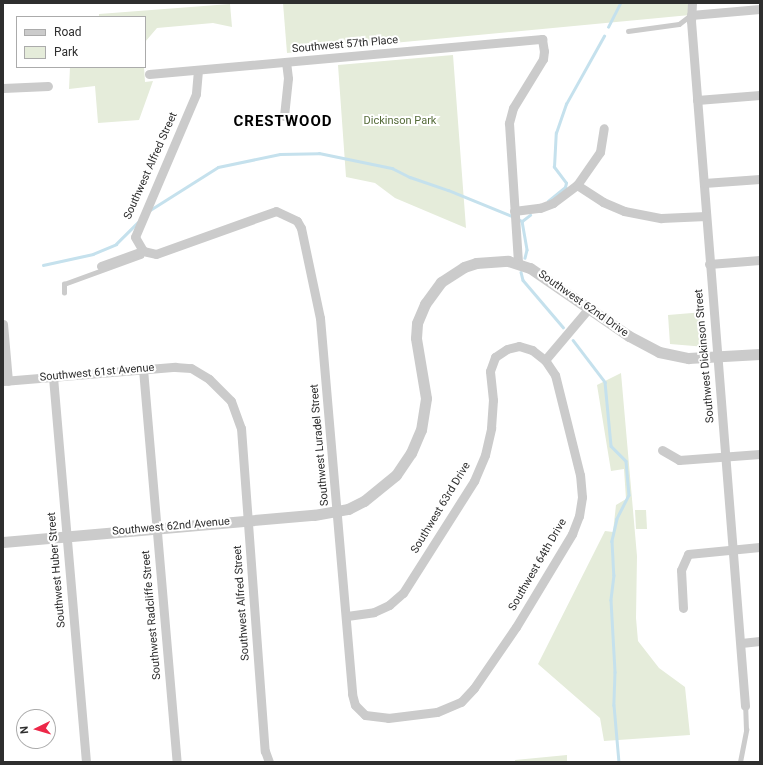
<!DOCTYPE html>
<html>
<head>
<meta charset="utf-8">
<style>
  body { margin:0 }
  #map { position:relative; width:763px; height:765px; overflow:hidden; background:#fff; font-family:Roboto,sans-serif }
  div>[style] { position:absolute }
  .green>* { inset:0; background:#e5ecda }
  .stream>* { height:2.5px; margin:-1.25px; padding:0 1.25px; transform-origin:1.25px; border-radius:1.25px; background:#c5e1ed }
  .service>* { height:4.5px; margin:-2.25px; padding:0 2.25px; transform-origin:2.25px; border-radius:2.25px; background:#cbcbcb }
  .minor>* { height:9px; margin:-4.5px; padding:0 4.5px; transform-origin:4.5px; border-radius:4.5px; background:#cbcbcb }
  .tertiary>* { height:11px; margin:-5.5px; padding:0 5.5px; transform-origin:5.5px; border-radius:5.5px; background:#cbcbcb }
  span { translate:-50% -50%; white-space:nowrap; text-align:center; line-height:1.15; -webkit-text-stroke:4px #fff; paint-order:stroke }
  .street-label { font-size:11px; color:#2e2e2e }
  .park-label { font-size:11px; color:#556b39 }
  .district-label { font-size:15px; color:#000; font-weight:700; letter-spacing:1px }
  .frame { position:absolute; inset:0; border:4px solid #2e2e2e; pointer-events:none }
  .legend { position:absolute; left:16px; top:16px; width:130px; height:52px; box-sizing:border-box; background:#fff; border:1px solid #ababab; margin:0; padding:5px 7px; list-style:none; font-size:12px; color:#2e2e2e }
  .legend li { display:flex; align-items:center; gap:8px; height:20px }
  .legend b { width:20px; border:1px solid #ababab }
  .north { position:absolute; left:16px; top:709px; width:40px; height:40px; box-sizing:border-box; background:#fff; border:1px solid #ababab; border-radius:50%; rotate:265deg; font-size:11px; font-weight:700; line-height:16px; text-align:center; color:#2e2e2e }
  .north::after { content:''; display:block; margin:auto; width:14px; height:18px; background:#ed2748; clip-path:polygon(50% 0,100% 100%,50% 72%,0 100%) }
</style>
</head>
<body>
<div id="map">
  <div class="green">
    <div style="clip-path:polygon(283px 3px,689px 3px,690px 15px,287px 53px)"></div>
    <div style="clip-path:polygon(230px 4px,232px 27px,213px 23px,157px 28px,145px 42px,145px 17px,99px 17px,99px 14px)"></div>
    <div style="clip-path:polygon(453px 55px,466px 228px,395px 198px,375px 183px,346px 177px,338px 65px)"></div>
    <div style="clip-path:polygon(70px 67px,144px 67px,145px 82px,153px 81px,139px 120px,98px 123px,95px 86px,69px 89px)"></div>
    <div style="clip-path:polygon(704px 312px,706px 347px,670px 344px,668px 315px)"></div>
    <div style="clip-path:polygon(621px 373px,637px 556px,636px 618px,638px 641px,659px 668px,685px 687px,690px 735px,604px 741px,600px 718px,538px 664px,605px 531px,613px 532px,616px 505px,626px 499px,624px 469px,611px 471px,597px 385px)"></div>
    <div style="clip-path:polygon(635px 510px,646px 510px,647px 529px,636px 529px)"></div>
    <div style="clip-path:polygon(567px 755px,567px 762px,515px 762px,515px 760px)"></div>
  </div>
  <div class="stream">
    <div style="left:608px;top:27px;width:27px;rotate:-63deg"></div>
    <div style="left:548px;top:201px;width:22px;rotate:-39deg"></div>
    <div style="left:565px;top:187px;width:4px;rotate:-76deg"></div>
    <div style="left:566px;top:183px;width:20px;rotate:-127deg"></div>
    <div style="left:554px;top:167px;width:34px;rotate:-87deg"></div>
    <div style="left:556px;top:133px;width:31px;rotate:-71deg"></div>
    <div style="left:566px;top:104px;width:78px;rotate:-60.8deg"></div>
    <div style="left:150px;top:210px;width:80px;rotate:-32.3deg"></div>
    <div style="left:218px;top:167px;width:63px;rotate:-11.8deg"></div>
    <div style="left:280px;top:154px;width:39px;rotate:-1deg"></div>
    <div style="left:319px;top:153px;width:75px;rotate:11.6deg"></div>
    <div style="left:392px;top:168px;width:20px;rotate:27deg"></div>
    <div style="left:410px;top:177px;width:40px;rotate:18.9deg"></div>
    <div style="left:448px;top:190px;width:69px;rotate:22.1deg"></div>
    <div style="left:516px;top:218px;width:7px;rotate:27deg"></div>
    <div style="left:522px;top:221px;width:29px;rotate:80deg"></div>
    <div style="left:527px;top:250px;width:8px;rotate:104deg"></div>
    <div style="left:522px;top:221px;width:10px;rotate:-37deg"></div>
    <div style="left:43px;top:265px;width:51px;rotate:-12.4deg"></div>
    <div style="left:93px;top:254px;width:25px;rotate:-23deg"></div>
    <div style="left:116px;top:244px;width:30px;rotate:-45deg"></div>
    <div style="left:521px;top:272px;width:8px;rotate:76deg"></div>
    <div style="left:523px;top:280px;width:62px;rotate:49.6deg"></div>
    <div style="left:573px;top:340px;width:53px;rotate:52.7deg"></div>
    <div style="left:605px;top:382px;width:64px;rotate:84.6deg"></div>
    <div style="left:611px;top:446px;width:21px;rotate:45deg"></div>
    <div style="left:626px;top:461px;width:34px;rotate:85deg"></div>
    <div style="left:629px;top:495px;width:27px;rotate:117deg"></div>
    <div style="left:617px;top:519px;width:23px;rotate:103deg"></div>
    <div style="left:612px;top:541px;width:34px;rotate:87deg"></div>
    <div style="left:614px;top:575px;width:25px;rotate:97deg"></div>
    <div style="left:611px;top:600px;width:72px;rotate:86.8deg"></div>
    <div style="left:615px;top:672px;width:33px;rotate:92deg"></div>
    <div style="left:614px;top:705px;width:57px;rotate:85deg"></div>
  </div>
  <div class="service">
    <div style="left:628px;top:31px;width:51px;rotate:-7.8deg"></div>
    <div style="left:679px;top:24px;width:15px;rotate:-37deg"></div>
    <div style="left:64px;top:293px;width:9px;rotate:-90deg"></div>
    <div style="left:64px;top:284px;width:82px;rotate:-20deg"></div>
    <div style="left:740px;top:762px;width:33px;rotate:-79deg"></div>
    <div style="left:746px;top:730px;width:24px;rotate:-92deg"></div>
  </div>
  <div class="minor">
    <div style="left:692px;top:3px;width:18px;rotate:93deg"></div>
    <div style="left:691px;top:21px;width:687px;rotate:85.49deg"></div>
    <div style="left:691px;top:15px;width:69px;rotate:-5deg"></div>
    <div style="left:198px;top:70px;width:24px;rotate:95deg"></div>
    <div style="left:196px;top:94px;width:155px;rotate:113.1deg"></div>
    <div style="left:135px;top:237px;width:16px;rotate:60deg"></div>
    <div style="left:143px;top:251px;width:13px;rotate:13deg"></div>
    <div style="left:156px;top:254px;width:127px;rotate:-19.7deg"></div>
    <div style="left:276px;top:211px;width:23px;rotate:25deg"></div>
    <div style="left:297px;top:221px;width:8px;rotate:60deg"></div>
    <div style="left:301px;top:228px;width:92px;rotate:78.1deg"></div>
    <div style="left:320px;top:318px;width:377px;rotate:85.1deg"></div>
    <div style="left:352px;top:694px;width:11px;rotate:75deg"></div>
    <div style="left:355px;top:705px;width:14px;rotate:45deg"></div>
    <div style="left:365px;top:715px;width:23px;rotate:7deg"></div>
    <div style="left:388px;top:718px;width:49px;rotate:-7deg"></div>
    <div style="left:437px;top:712px;width:26px;rotate:-23deg"></div>
    <div style="left:461px;top:702px;width:19px;rotate:-47deg"></div>
    <div style="left:474px;top:688px;width:74px;rotate:-55.5deg"></div>
    <div style="left:516px;top:627px;width:109px;rotate:-58.9deg"></div>
    <div style="left:572px;top:534px;width:19px;rotate:-69deg"></div>
    <div style="left:579px;top:516px;width:19px;rotate:-81deg"></div>
    <div style="left:582px;top:497px;width:22px;rotate:-95deg"></div>
    <div style="left:580px;top:475px;width:103px;rotate:-104deg"></div>
    <div style="left:555px;top:375px;width:18px;rotate:-124deg"></div>
    <div style="left:545px;top:360px;width:68px;rotate:-49.8deg"></div>
    <div style="left:149px;top:74px;width:395px;rotate:-5.1deg"></div>
    <div style="left:542px;top:39px;width:12px;rotate:81deg"></div>
    <div style="left:544px;top:51px;width:8px;rotate:97deg"></div>
    <div style="left:543px;top:59px;width:57px;rotate:121.5deg"></div>
    <div style="left:513px;top:108px;width:16px;rotate:105deg"></div>
    <div style="left:509px;top:123px;width:140px;rotate:86.3deg"></div>
    <div style="left:3px;top:88px;width:45px;rotate:-2.5deg"></div>
    <div style="left:697px;top:100px;width:63px;rotate:-4.5deg"></div>
    <div style="left:284px;top:116px;width:38px;rotate:-84deg"></div>
    <div style="left:288px;top:78px;width:16px;rotate:-97deg"></div>
    <div style="left:704px;top:183px;width:56px;rotate:-4.1deg"></div>
    <div style="left:577px;top:185px;width:40px;rotate:-55.1deg"></div>
    <div style="left:600px;top:152px;width:24px;rotate:-81deg"></div>
    <div style="left:514px;top:211px;width:26px;rotate:-7deg"></div>
    <div style="left:540px;top:208px;width:14px;rotate:-21deg"></div>
    <div style="left:553px;top:203px;width:30px;rotate:-37deg"></div>
    <div style="left:577px;top:185px;width:31px;rotate:33deg"></div>
    <div style="left:603px;top:202px;width:23px;rotate:23deg"></div>
    <div style="left:624px;top:211px;width:38px;rotate:11deg"></div>
    <div style="left:661px;top:218px;width:45px;rotate:-2.5deg"></div>
    <div style="left:709px;top:264px;width:51px;rotate:-4.5deg"></div>
    <div style="left:101px;top:266px;width:45px;rotate:-19.7deg"></div>
    <div style="left:3px;top:324px;width:57px;rotate:85deg"></div>
    <div style="left:143px;top:369px;width:394px;rotate:85.1deg"></div>
    <div style="left:53px;top:377px;width:386px;rotate:85.1deg"></div>
    <div style="left:3px;top:381px;width:173px;rotate:-4.7deg"></div>
    <div style="left:175px;top:367px;width:16px;rotate:4deg"></div>
    <div style="left:191px;top:368px;width:21px;rotate:31deg"></div>
    <div style="left:209px;top:379px;width:31px;rotate:45deg"></div>
    <div style="left:231px;top:401px;width:29px;rotate:70deg"></div>
    <div style="left:241px;top:428px;width:324px;rotate:85.8deg"></div>
    <div style="left:265px;top:751px;width:12px;rotate:70deg"></div>
    <div style="left:662px;top:450px;width:20px;rotate:30deg"></div>
    <div style="left:679px;top:460px;width:81px;rotate:-4.2deg"></div>
    <div style="left:683px;top:608px;width:38px;rotate:-93deg"></div>
    <div style="left:681px;top:570px;width:17px;rotate:-66deg"></div>
    <div style="left:688px;top:554px;width:72px;rotate:-5.6deg"></div>
    <div style="left:347px;top:616px;width:27px;rotate:-8deg"></div>
    <div style="left:374px;top:612px;width:17px;rotate:-25deg"></div>
    <div style="left:389px;top:605px;width:18px;rotate:-41deg"></div>
    <div style="left:403px;top:593px;width:133px;rotate:-57.6deg"></div>
    <div style="left:474px;top:481px;width:28px;rotate:-67deg"></div>
    <div style="left:485px;top:455px;width:28px;rotate:-77deg"></div>
    <div style="left:491px;top:428px;width:28px;rotate:-86deg"></div>
    <div style="left:493px;top:400px;width:29px;rotate:-96deg"></div>
    <div style="left:490px;top:371px;width:15px;rotate:-70deg"></div>
    <div style="left:495px;top:357px;width:14px;rotate:-34deg"></div>
    <div style="left:507px;top:349px;width:12px;rotate:-14deg"></div>
    <div style="left:519px;top:346px;width:14px;rotate:17deg"></div>
    <div style="left:532px;top:350px;width:16px;rotate:38deg"></div>
    <div style="left:741px;top:643px;width:19px;rotate:-6deg"></div>
  </div>
  <div class="tertiary">
    <div style="left:3px;top:542px;width:312px;rotate:-5deg"></div>
    <div style="left:314px;top:515px;width:35px;rotate:-10deg"></div>
    <div style="left:348px;top:509px;width:18px;rotate:-27deg"></div>
    <div style="left:364px;top:501px;width:41px;rotate:-39.1deg"></div>
    <div style="left:396px;top:475px;width:27px;rotate:-56deg"></div>
    <div style="left:411px;top:453px;width:25px;rotate:-67deg"></div>
    <div style="left:421px;top:430px;width:32px;rotate:-81deg"></div>
    <div style="left:426px;top:398px;width:61px;rotate:-99.5deg"></div>
    <div style="left:416px;top:338px;width:15px;rotate:-86deg"></div>
    <div style="left:417px;top:323px;width:21px;rotate:-67deg"></div>
    <div style="left:425px;top:304px;width:27px;rotate:-54deg"></div>
    <div style="left:441px;top:282px;width:27px;rotate:-33deg"></div>
    <div style="left:464px;top:267px;width:13px;rotate:-18deg"></div>
    <div style="left:476px;top:263px;width:32px;rotate:-4deg"></div>
    <div style="left:508px;top:261px;width:23px;rotate:18deg"></div>
    <div style="left:530px;top:268px;width:120px;rotate:34.5deg"></div>
    <div style="left:629px;top:336px;width:34px;rotate:28deg"></div>
    <div style="left:659px;top:352px;width:30px;rotate:12deg"></div>
    <div style="left:688px;top:358px;width:72px;rotate:-3.2deg"></div>
  </div>
  <div class="street-label">
    <span style="left:345px;top:45px;rotate:-5deg">Southwest 57th Place</span>
    <span style="left:151px;top:166px;rotate:-66deg">Southwest Alfred Street</span>
    <span style="left:583px;top:304px;rotate:35deg">Southwest 62nd Drive</span>
    <span style="left:705px;top:356px;rotate:-95deg">Southwest Dickinson Street</span>
    <span style="left:97px;top:373px;rotate:-5deg">Southwest 61st Avenue</span>
    <span style="left:320px;top:445px;rotate:-95deg">Southwest Luradel Street</span>
    <span style="left:441px;top:508px;rotate:-59deg">Southwest 63rd Drive</span>
    <span style="left:171px;top:527px;rotate:-5deg">Southwest 62nd Avenue</span>
    <span style="left:538px;top:565px;rotate:-60deg">Southwest 64th Drive</span>
    <span style="left:57px;top:570px;rotate:-95deg">Southwest Huber Street</span>
    <span style="left:242px;top:603px;rotate:-94deg">Southwest Alfred Street</span>
    <span style="left:152px;top:615px;rotate:-95deg">Southwest Radcliffe Street</span>
  </div>
  <div class="park-label">
    <span style="left:400px;top:121px">Dickinson Park</span>
  </div>
  <div class="district-label">
    <span style="left:283px;top:122px">CRESTWOOD</span>
  </div>
  <div class="frame"></div>
  <ul class="legend">
  <li><b style="height:5px;background:#cbcbcb"></b>Road</li>
  <li><b style="height:11px;background:#e5ecda"></b>Park</li>
  </ul>
  <div class="north">N</div>
</div>
</body>
</html>
